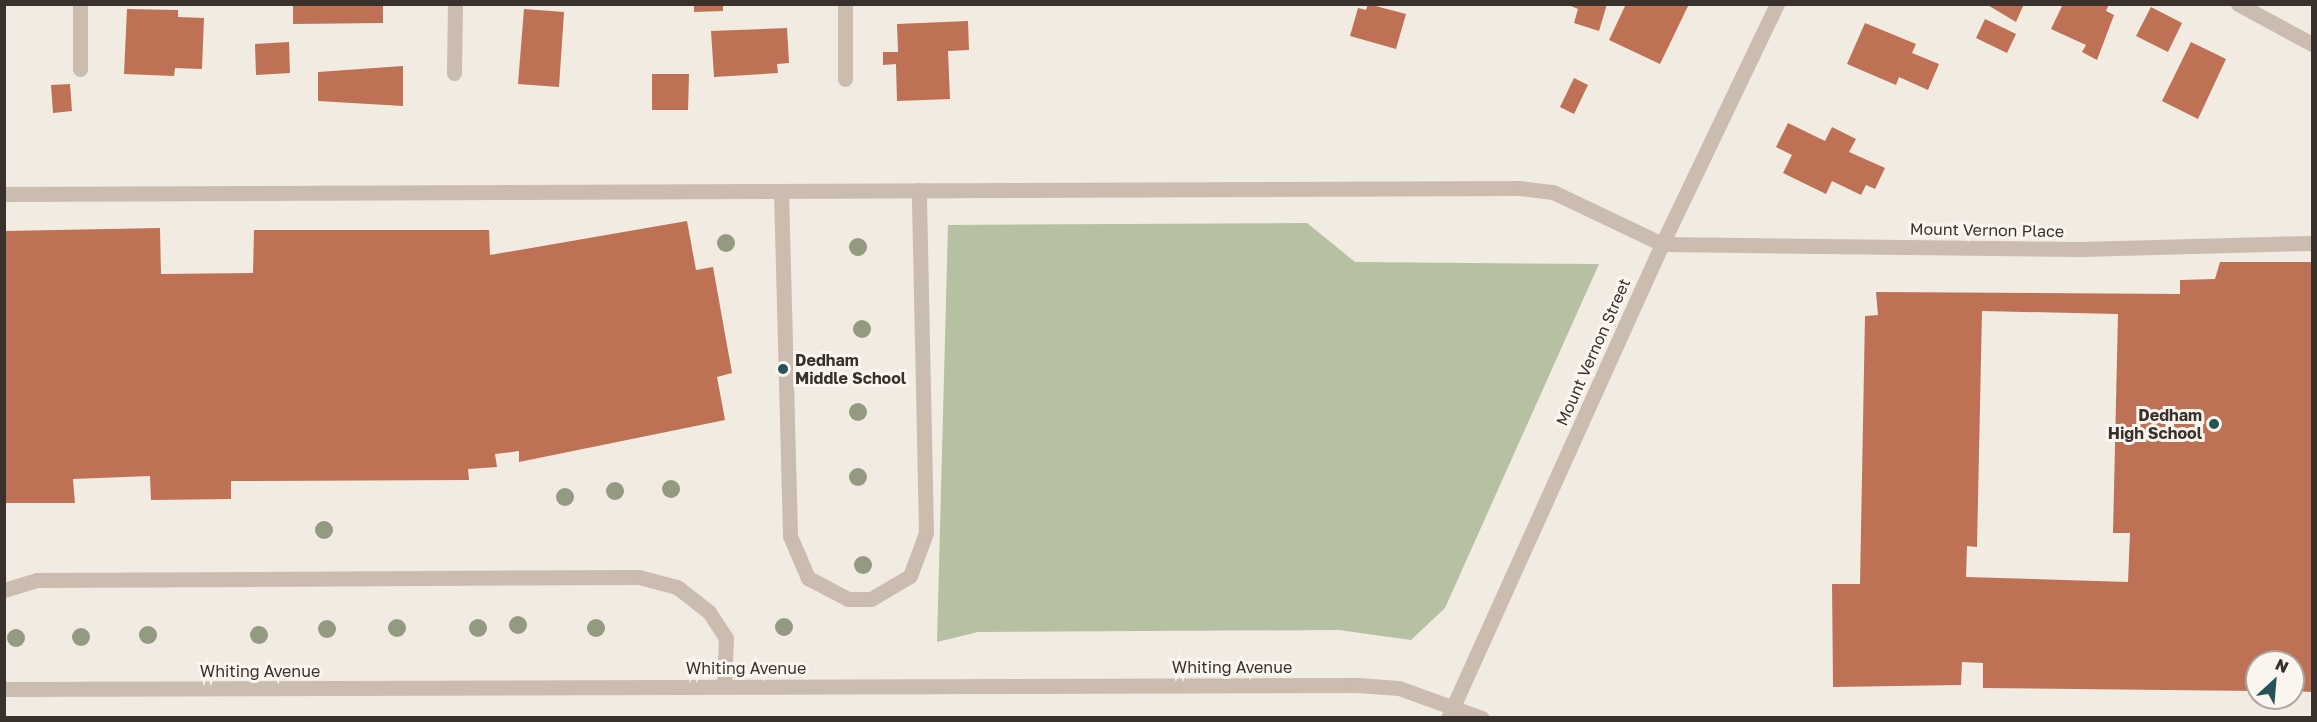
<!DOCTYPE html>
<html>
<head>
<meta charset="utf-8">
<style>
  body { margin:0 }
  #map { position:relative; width:2317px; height:722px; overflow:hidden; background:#f2ebe2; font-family:"Golos Text",sans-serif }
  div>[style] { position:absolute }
  .green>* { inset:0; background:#b6c1a3 }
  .building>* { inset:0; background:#be7155 }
  .service>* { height:15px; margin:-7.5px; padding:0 7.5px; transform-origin:7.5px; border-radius:7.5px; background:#cabcaf }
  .minor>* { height:15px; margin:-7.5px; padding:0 7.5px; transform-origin:7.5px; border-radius:7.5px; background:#cabcaf }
  .tertiary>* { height:15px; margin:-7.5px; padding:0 7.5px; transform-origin:7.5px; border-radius:7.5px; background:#cabcaf }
  .trees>* { width:18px; height:18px; margin:-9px; border-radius:50%; background:#949981 }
  .dots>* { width:16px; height:16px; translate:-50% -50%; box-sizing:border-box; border:3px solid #faf5ef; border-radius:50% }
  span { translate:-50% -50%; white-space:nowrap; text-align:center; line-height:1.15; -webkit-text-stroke:6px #faf5ef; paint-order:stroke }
  .street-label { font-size:16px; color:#3a312c }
  .poi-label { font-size:16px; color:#3a312c; font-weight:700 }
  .left { translate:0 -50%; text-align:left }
  .right { translate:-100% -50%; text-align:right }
  .frame { position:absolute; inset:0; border:6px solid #3a312c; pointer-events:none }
  .north { position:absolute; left:2245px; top:650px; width:60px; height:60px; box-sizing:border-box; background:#faf5ef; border:2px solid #ada7a1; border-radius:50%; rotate:26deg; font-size:16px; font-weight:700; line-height:24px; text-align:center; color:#3a312c }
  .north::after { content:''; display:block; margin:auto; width:21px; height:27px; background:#245459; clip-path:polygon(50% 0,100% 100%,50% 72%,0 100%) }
</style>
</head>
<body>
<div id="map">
  <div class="green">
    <div style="clip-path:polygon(1307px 223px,1355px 262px,1599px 264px,1445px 608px,1411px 640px,1339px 630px,978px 632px,937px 642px,948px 225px)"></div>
  </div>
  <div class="building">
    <div style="clip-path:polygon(293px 4px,383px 4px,383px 23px,293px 24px)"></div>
    <div style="clip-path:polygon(694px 4px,723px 4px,723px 11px,694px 12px)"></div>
    <div style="clip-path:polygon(1368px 4px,1406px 14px,1396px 49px,1350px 36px,1358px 8px,1366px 10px)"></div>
    <div style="clip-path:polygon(1566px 4px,1607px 4px,1599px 31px,1574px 23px,1578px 9px)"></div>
    <div style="clip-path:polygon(1626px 4px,1689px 4px,1660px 64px,1609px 40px)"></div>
    <div style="clip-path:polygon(1986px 4px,2024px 4px,2016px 22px)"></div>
    <div style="clip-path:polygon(2063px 4px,2109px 4px,2106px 11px,2114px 15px,2097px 60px,2082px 52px,2086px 45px,2051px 29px)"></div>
    <div style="clip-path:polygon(2151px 7px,2182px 23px,2168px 52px,2136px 36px)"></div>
    <div style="clip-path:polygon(127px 9px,178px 10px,178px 17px,204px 18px,202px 69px,175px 68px,174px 76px,124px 74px)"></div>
    <div style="clip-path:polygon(524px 9px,564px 12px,559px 87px,518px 84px)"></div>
    <div style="clip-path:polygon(1985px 19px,2016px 34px,2007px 53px,1976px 38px)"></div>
    <div style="clip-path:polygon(968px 21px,969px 50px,948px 51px,950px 99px,897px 101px,896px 64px,883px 65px,883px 52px,898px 52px,897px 24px)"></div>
    <div style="clip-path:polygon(1865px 23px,1916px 44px,1912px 53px,1939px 64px,1928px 90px,1899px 77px,1896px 85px,1847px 64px)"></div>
    <div style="clip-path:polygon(787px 28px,789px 63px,777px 64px,778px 73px,714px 77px,711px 31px)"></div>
    <div style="clip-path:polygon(289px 42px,290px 73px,256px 75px,255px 44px)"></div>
    <div style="clip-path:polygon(2191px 42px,2226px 59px,2198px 119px,2162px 101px)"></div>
    <div style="clip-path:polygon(403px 66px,403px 106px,318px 101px,318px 72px)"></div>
    <div style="clip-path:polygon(652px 74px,689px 74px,688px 110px,652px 110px)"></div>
    <div style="clip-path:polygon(1574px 78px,1588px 85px,1574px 114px,1560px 107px)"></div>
    <div style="clip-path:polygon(70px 84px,72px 111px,53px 113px,51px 85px)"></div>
    <div style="clip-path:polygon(1788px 123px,1825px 141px,1832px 127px,1856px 139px,1849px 152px,1885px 168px,1875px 189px,1866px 185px,1861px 195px,1832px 181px,1826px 194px,1783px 173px,1792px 155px,1776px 147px)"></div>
    <div style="clip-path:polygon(687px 221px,696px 270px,713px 267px,732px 373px,717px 377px,725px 420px,519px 462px,519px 451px,495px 454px,497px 467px,468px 469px,469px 480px,231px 481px,231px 499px,151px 500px,150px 476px,73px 479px,75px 503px,4px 503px,4px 231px,160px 228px,161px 274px,253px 273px,254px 230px,489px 230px,490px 255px)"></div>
    <div style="clip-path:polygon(evenodd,2220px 262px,2312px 262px,2312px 692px,2293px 691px,2293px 662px,2257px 662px,2257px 691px,1983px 688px,1983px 663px,1962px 662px,1961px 685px,1833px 687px,1832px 584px,1860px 584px,1865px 316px,1878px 315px,1876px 292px,2180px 294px,2180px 280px,2215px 279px,2220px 262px,1982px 311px,2118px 314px,2113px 533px,2130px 533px,2128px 582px,1966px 577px,1967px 546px,1977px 547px,1982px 311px)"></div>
  </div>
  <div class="service">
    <div style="left:781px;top:191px;width:345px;rotate:88.5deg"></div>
    <div style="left:790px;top:536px;width:46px;rotate:66.8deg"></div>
    <div style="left:808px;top:578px;width:45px;rotate:27.7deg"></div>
    <div style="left:848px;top:599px;width:23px"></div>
    <div style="left:871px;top:599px;width:45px;rotate:-30.5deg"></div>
    <div style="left:910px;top:576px;width:46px;rotate:-69.6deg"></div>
    <div style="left:926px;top:533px;width:343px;rotate:-91.2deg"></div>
    <div style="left:4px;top:194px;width:1515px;rotate:-0.23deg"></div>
    <div style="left:1519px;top:188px;width:34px;rotate:7deg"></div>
    <div style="left:1553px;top:192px;width:121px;rotate:25.5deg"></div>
    <div style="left:4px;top:590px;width:34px;rotate:-17deg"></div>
    <div style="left:37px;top:580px;width:602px;rotate:-0.29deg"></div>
    <div style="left:639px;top:577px;width:39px;rotate:15deg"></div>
    <div style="left:677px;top:587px;width:41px;rotate:38deg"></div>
    <div style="left:709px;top:612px;width:31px;rotate:57deg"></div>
    <div style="left:726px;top:638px;width:48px;rotate:92.4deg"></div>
  </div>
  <div class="minor">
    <div style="left:80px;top:4px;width:65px;rotate:90deg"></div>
    <div style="left:2238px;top:4px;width:84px;rotate:28.4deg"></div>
    <div style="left:454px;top:73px;width:69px;rotate:-89.2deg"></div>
    <div style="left:845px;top:79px;width:75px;rotate:-90deg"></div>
    <div style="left:1662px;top:244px;width:418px;rotate:0.7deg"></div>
    <div style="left:2080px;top:249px;width:232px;rotate:-1.5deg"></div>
  </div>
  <div class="tertiary">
    <div style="left:4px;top:689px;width:1353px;rotate:-0.17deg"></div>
    <div style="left:1357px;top:685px;width:42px;rotate:4.1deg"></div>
    <div style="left:1399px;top:688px;width:88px;rotate:19.9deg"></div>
    <div style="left:1448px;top:718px;width:520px;rotate:-65.7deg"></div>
    <div style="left:1662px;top:244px;width:266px;rotate:-64.4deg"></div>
  </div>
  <div class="trees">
    <div style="left:726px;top:243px"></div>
    <div style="left:858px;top:247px"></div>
    <div style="left:862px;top:329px"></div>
    <div style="left:858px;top:412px"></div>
    <div style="left:858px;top:477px"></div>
    <div style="left:671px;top:489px"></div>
    <div style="left:615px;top:491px"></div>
    <div style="left:565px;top:497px"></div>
    <div style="left:324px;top:530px"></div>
    <div style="left:863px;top:565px"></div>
    <div style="left:518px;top:625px"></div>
    <div style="left:784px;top:627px"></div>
    <div style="left:397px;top:628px"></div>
    <div style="left:478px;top:628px"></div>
    <div style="left:596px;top:628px"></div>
    <div style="left:327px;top:629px"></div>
    <div style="left:148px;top:635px"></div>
    <div style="left:259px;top:635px"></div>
    <div style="left:81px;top:637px"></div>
    <div style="left:16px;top:638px"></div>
  </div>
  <div class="dots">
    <div style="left:783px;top:369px;background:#245459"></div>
    <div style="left:2214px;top:424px;background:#245459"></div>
  </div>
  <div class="street-label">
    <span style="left:1987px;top:230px;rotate:1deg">Mount Vernon Place</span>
    <span style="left:1593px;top:352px;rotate:-66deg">Mount Vernon Street</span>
    <span style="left:1232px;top:667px">Whiting Avenue</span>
    <span style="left:746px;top:668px">Whiting Avenue</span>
    <span style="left:260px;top:671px">Whiting Avenue</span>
  </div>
  <div class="poi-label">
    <span class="left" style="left:795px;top:369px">Dedham<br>Middle School</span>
    <span class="right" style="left:2202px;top:424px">Dedham<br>High School</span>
  </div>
  <div class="frame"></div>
  <div class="north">N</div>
</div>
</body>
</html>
